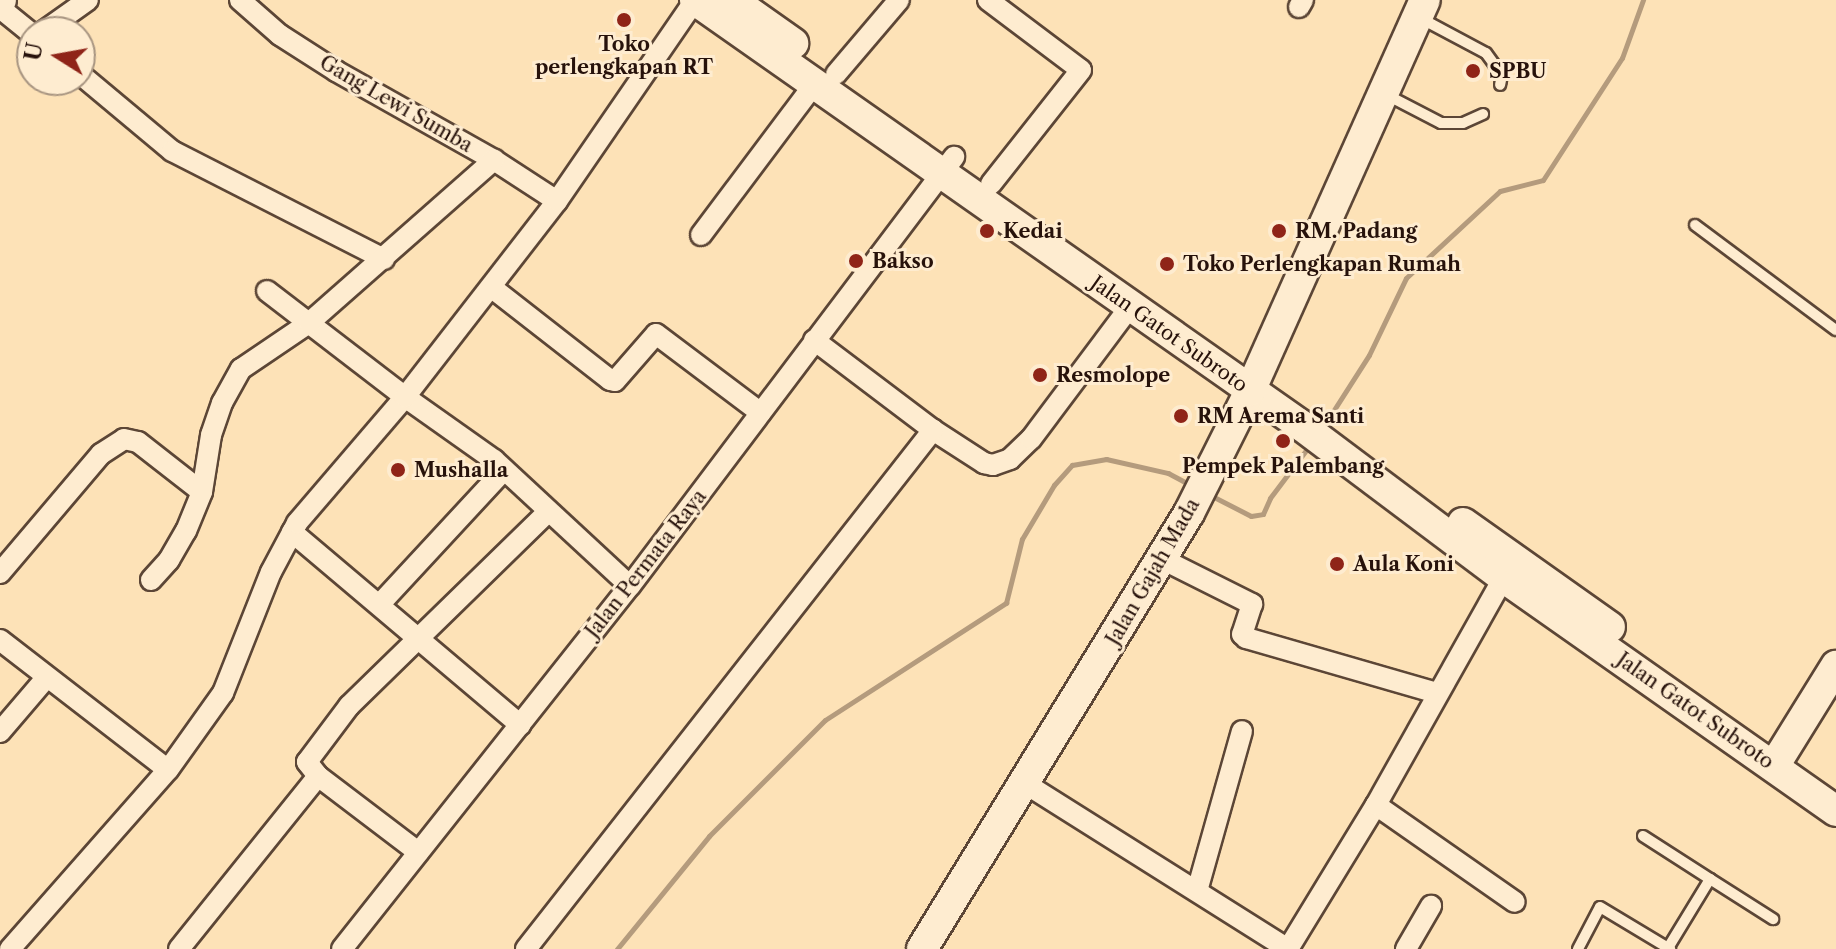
<!DOCTYPE html>
<html>
<head>
<meta charset="utf-8">
<style>
  body { margin:0 }
  #map { position:relative; width:1836px; height:949px; overflow:hidden; background:#fde2b7; font-family:"Libre Caslon Text",serif }
  div>[style] { position:absolute }
  .stream>* { height:5px; margin:-2.5px; padding:0 2.5px; transform-origin:2.5px; border-radius:2.5px; background:#b49b7d }
  .roads { filter:drop-shadow(2px 0 #5c4636) drop-shadow(-2px 0 #5c4636) drop-shadow(0 2px #5c4636) drop-shadow(0 -2px #5c4636) }
  .lane>* { height:10px; margin:-5px; padding:0 5px; transform-origin:5px; border-radius:5px; background:#feecd0 }
  .street>* { height:20px; margin:-10px; padding:0 10px; transform-origin:10px; border-radius:10px; background:#feecd0 }
  .secondary>* { height:30px; margin:-15px; padding:0 15px; transform-origin:15px; border-radius:15px; background:#feecd0 }
  .dots>* { width:22px; height:22px; translate:-50% -50%; box-sizing:border-box; border:4px solid #feecd0; border-radius:50% }
  span { translate:-50% -50%; white-space:nowrap; text-align:center; line-height:1.15; -webkit-text-stroke:6px #feecd0; paint-order:stroke }
  .poi-label { font-size:20px; color:#27120b; font-weight:700 }
  .left { translate:0 -50%; text-align:left }
  .street-label { font-size:20px; color:#27120b }
  .north { position:absolute; left:16px; top:16px; width:80px; height:80px; box-sizing:border-box; background:#feecd0; border:2px solid #a89581; border-radius:50%; rotate:281deg; font-size:22px; font-weight:700; line-height:32px; text-align:center; color:#27120b }
  .north::after { content:''; display:block; margin:auto; width:28px; height:36px; background:#8f2418; clip-path:polygon(50% 0,100% 100%,50% 72%,0 100%) }
</style>
</head>
<body>
<div id="map">
  <div class="stream">
    <div style="left:1323px;top:427px;width:85px;rotate:-57.4deg"></div>
    <div style="left:1369px;top:355px;width:85px;rotate:-64.3deg"></div>
    <div style="left:1406px;top:278px;width:128px;rotate:-42.8deg"></div>
    <div style="left:1500px;top:191px;width:44px;rotate:-14.3deg"></div>
    <div style="left:1543px;top:180px;width:145px;rotate:-57.1deg"></div>
    <div style="left:1622px;top:58px;width:62px;rotate:-70.1deg"></div>
    <div style="left:1210px;top:495px;width:46px;rotate:27.1deg"></div>
    <div style="left:1251px;top:516px;width:12px;rotate:-9deg"></div>
    <div style="left:1263px;top:514px;width:17px;rotate:-66deg"></div>
    <div style="left:1270px;top:498px;width:66px;rotate:-53deg"></div>
    <div style="left:617px;top:949px;width:146px;rotate:-50.8deg"></div>
    <div style="left:709px;top:836px;width:164px;rotate:-45deg"></div>
    <div style="left:825px;top:720px;width:216px;rotate:-32.9deg"></div>
    <div style="left:1006px;top:603px;width:66px;rotate:-76deg"></div>
    <div style="left:1022px;top:539px;width:63px;rotate:-59.3deg"></div>
    <div style="left:1054px;top:485px;width:27px;rotate:-48deg"></div>
    <div style="left:1072px;top:465px;width:35px;rotate:-10deg"></div>
    <div style="left:1106px;top:459px;width:64px;rotate:12.7deg"></div>
    <div style="left:1168px;top:473px;width:26px;rotate:28deg"></div>
  </div>
  <div class="roads">
    <div class="lane">
      <div style="left:1422px;top:19px;width:72px;rotate:28deg"></div>
      <div style="left:1486px;top:53px;width:27px;rotate:54deg"></div>
      <div style="left:1502px;top:75px;width:10px;rotate:101deg"></div>
      <div style="left:1385px;top:94px;width:63px;rotate:27.4deg"></div>
      <div style="left:1441px;top:123px;width:22px"></div>
      <div style="left:1463px;top:123px;width:22px;rotate:-24deg"></div>
      <div style="left:1695px;top:225px;width:176px;rotate:36.7deg"></div>
      <div style="left:1643px;top:836px;width:80px;rotate:32.7deg"></div>
      <div style="left:1710px;top:879px;width:81px;rotate:121.3deg"></div>
      <div style="left:1710px;top:879px;width:75px;rotate:32.4deg"></div>
      <div style="left:1578px;top:949px;width:47px;rotate:-62.4deg"></div>
      <div style="left:1600px;top:907px;width:82px;rotate:31deg"></div>
    </div>
    <div class="street">
      <div style="left:240px;top:0;width:53px;rotate:41.2deg"></div>
      <div style="left:280px;top:35px;width:67px;rotate:32.7deg"></div>
      <div style="left:336px;top:71px;width:181px;rotate:29.4deg"></div>
      <div style="left:494px;top:160px;width:75px;rotate:33.1deg"></div>
      <div style="left:988px;top:0;width:116px;rotate:37deg"></div>
      <div style="left:1081px;top:70px;width:145px;rotate:128.3deg"></div>
      <div style="left:1299px;top:7px;width:8px;rotate:-60deg"></div>
      <div style="left:0;top:8px;width:41px;rotate:39.1deg"></div>
      <div style="left:43px;top:32px;width:55px;rotate:-35.4deg"></div>
      <div style="left:80px;top:74px;width:120px;rotate:39.9deg"></div>
      <div style="left:172px;top:151px;width:238px;rotate:27deg"></div>
      <div style="left:836px;top:74px;width:97px;rotate:-49.6deg"></div>
      <div style="left:701px;top:235px;width:191px;rotate:-53.1deg"></div>
      <div style="left:491px;top:287px;width:151px;rotate:38deg"></div>
      <div style="left:610px;top:380px;width:5px;rotate:11deg"></div>
      <div style="left:615px;top:381px;width:62px;rotate:-48.9deg"></div>
      <div style="left:656px;top:334px;width:131px;rotate:37deg"></div>
      <div style="left:267px;top:291px;width:174px;rotate:37.5deg"></div>
      <div style="left:405px;top:397px;width:109px;rotate:35.3deg"></div>
      <div style="left:494px;top:460px;width:185px;rotate:42.8deg"></div>
      <div style="left:933px;top:430px;width:61px;rotate:32.9deg"></div>
      <div style="left:984px;top:463px;width:9px;rotate:13deg"></div>
      <div style="left:993px;top:465px;width:18px;rotate:-19deg"></div>
      <div style="left:1010px;top:459px;width:29px;rotate:-44deg"></div>
      <div style="left:1031px;top:439px;width:164px;rotate:-53.2deg"></div>
      <div style="left:292px;top:532px;width:299px;rotate:40.2deg"></div>
      <div style="left:1162px;top:559px;width:101px;rotate:26.6deg"></div>
      <div style="left:1252px;top:604px;width:32px;rotate:108deg"></div>
      <div style="left:1242px;top:634px;width:6px;rotate:45deg"></div>
      <div style="left:1246px;top:638px;width:199px;rotate:16.1deg"></div>
      <div style="left:0;top:573px;width:156px;rotate:-49.7deg"></div>
      <div style="left:101px;top:454px;width:27px;rotate:-33deg"></div>
      <div style="left:124px;top:439px;width:14px;rotate:12deg"></div>
      <div style="left:138px;top:442px;width:81px;rotate:38deg"></div>
      <div style="left:151px;top:580px;width:27px;rotate:-48deg"></div>
      <div style="left:169px;top:560px;width:34px;rotate:-60deg"></div>
      <div style="left:186px;top:531px;width:42px;rotate:-67.7deg"></div>
      <div style="left:202px;top:492px;width:58px;rotate:-81deg"></div>
      <div style="left:211px;top:435px;width:34px;rotate:-71deg"></div>
      <div style="left:222px;top:403px;width:39px;rotate:-61deg"></div>
      <div style="left:241px;top:369px;width:82px;rotate:-34.1deg"></div>
      <div style="left:309px;top:323px;width:247px;rotate:-41.4deg"></div>
      <div style="left:379px;top:605px;width:184px;rotate:-47.2deg"></div>
      <div style="left:0;top:640px;width:212px;rotate:37.7deg"></div>
      <div style="left:0;top:732px;width:72px;rotate:-49.5deg"></div>
      <div style="left:318px;top:776px;width:18px;rotate:-128deg"></div>
      <div style="left:307px;top:762px;width:70px;rotate:-53.1deg"></div>
      <div style="left:349px;top:706px;width:278px;rotate:-44.3deg"></div>
      <div style="left:1026px;top:784px;width:310px;rotate:32.2deg"></div>
      <div style="left:1376px;top:805px;width:169px;rotate:34.9deg"></div>
      <div style="left:1197px;top:891px;width:166px;rotate:-74.3deg"></div>
      <div style="left:10px;top:949px;width:239px;rotate:-48.6deg"></div>
      <div style="left:168px;top:770px;width:95px;rotate:-54.5deg"></div>
      <div style="left:223px;top:693px;width:130px;rotate:-68.4deg"></div>
      <div style="left:271px;top:572px;width:55px;rotate:-62deg"></div>
      <div style="left:297px;top:523px;width:166px;rotate:-49.4deg"></div>
      <div style="left:405px;top:397px;width:248px;rotate:-52.2deg"></div>
      <div style="left:557px;top:201px;width:244px;rotate:-55.5deg"></div>
      <div style="left:179px;top:949px;width:222px;rotate:-51.2deg"></div>
      <div style="left:318px;top:776px;width:126px;rotate:37.2deg"></div>
      <div style="left:342px;top:949px;width:463px;rotate:-51.6deg"></div>
      <div style="left:630px;top:586px;width:538px;rotate:-52.94deg"></div>
      <div style="left:526px;top:949px;width:660px;rotate:-51.9deg"></div>
      <div style="left:933px;top:430px;width:149px;rotate:-142.9deg"></div>
      <div style="left:1288px;top:949px;width:169px;rotate:-58.6deg"></div>
      <div style="left:1376px;top:805px;width:272px;rotate:-60.7deg"></div>
      <div style="left:1406px;top:949px;width:50px;rotate:-59.8deg"></div>
    </div>
    <div class="secondary">
      <div style="left:695px;top:0;width:742px;rotate:35.06deg"></div>
      <div style="left:1302px;top:426px;width:251px;rotate:36.9deg"></div>
      <div style="left:1503px;top:577px;width:407px;rotate:35.1deg"></div>
      <div style="left:732px;top:0;width:75px;rotate:35.2deg"></div>
      <div style="left:0;top:2px;width:2px;rotate:-63deg"></div>
      <div style="left:1463px;top:523px;width:180px;rotate:35.3deg"></div>
      <div style="left:1774px;top:766px;width:118px;rotate:-58.2deg"></div>
      <div style="left:922px;top:949px;width:511px;rotate:-58.52deg"></div>
      <div style="left:1189px;top:513px;width:136px;rotate:-63.4deg"></div>
      <div style="left:1250px;top:391px;width:428px;rotate:-65.9deg"></div>
    </div>
  </div>
  <div class="dots">
    <div style="left:624px;top:20px;background:#8f2418"></div>
    <div style="left:1473px;top:71px;background:#8f2418"></div>
    <div style="left:987px;top:231px;background:#8f2418"></div>
    <div style="left:1279px;top:231px;background:#8f2418"></div>
    <div style="left:856px;top:261px;background:#8f2418"></div>
    <div style="left:1167px;top:264px;background:#8f2418"></div>
    <div style="left:1040px;top:375px;background:#8f2418"></div>
    <div style="left:1181px;top:416px;background:#8f2418"></div>
    <div style="left:1283px;top:441px;background:#8f2418"></div>
    <div style="left:398px;top:470px;background:#8f2418"></div>
    <div style="left:1337px;top:564px;background:#8f2418"></div>
  </div>
  <div class="poi-label">
    <span style="left:624px;top:56px">Toko<br>perlengkapan RT</span>
    <span class="left" style="left:1489px;top:71px">SPBU</span>
    <span class="left" style="left:1003px;top:231px">Kedai</span>
    <span class="left" style="left:1295px;top:231px">RM. Padang</span>
    <span class="left" style="left:872px;top:261px">Bakso</span>
    <span class="left" style="left:1183px;top:264px">Toko Perlengkapan Rumah</span>
    <span class="left" style="left:1056px;top:375px">Resmolope</span>
    <span class="left" style="left:1197px;top:416px">RM Arema Santi</span>
    <span style="left:1283px;top:466px">Pempek Palembang</span>
    <span class="left" style="left:414px;top:470px">Mushalla</span>
    <span class="left" style="left:1353px;top:564px">Aula Koni</span>
  </div>
  <div class="street-label">
    <span style="left:396px;top:104px;rotate:30deg">Gang Lewi Sumba</span>
    <span style="left:1169px;top:334px;rotate:35deg">Jalan Gatot Subroto</span>
    <span style="left:646px;top:564px;rotate:-52deg">Jalan Permata Raya</span>
    <span style="left:1153px;top:572px;rotate:-60deg">Jalan Gajah Mada</span>
    <span style="left:1695px;top:711px;rotate:35deg">Jalan Gatot Subroto</span>
  </div>
  <div class="north">U</div>
</div>
</body>
</html>
